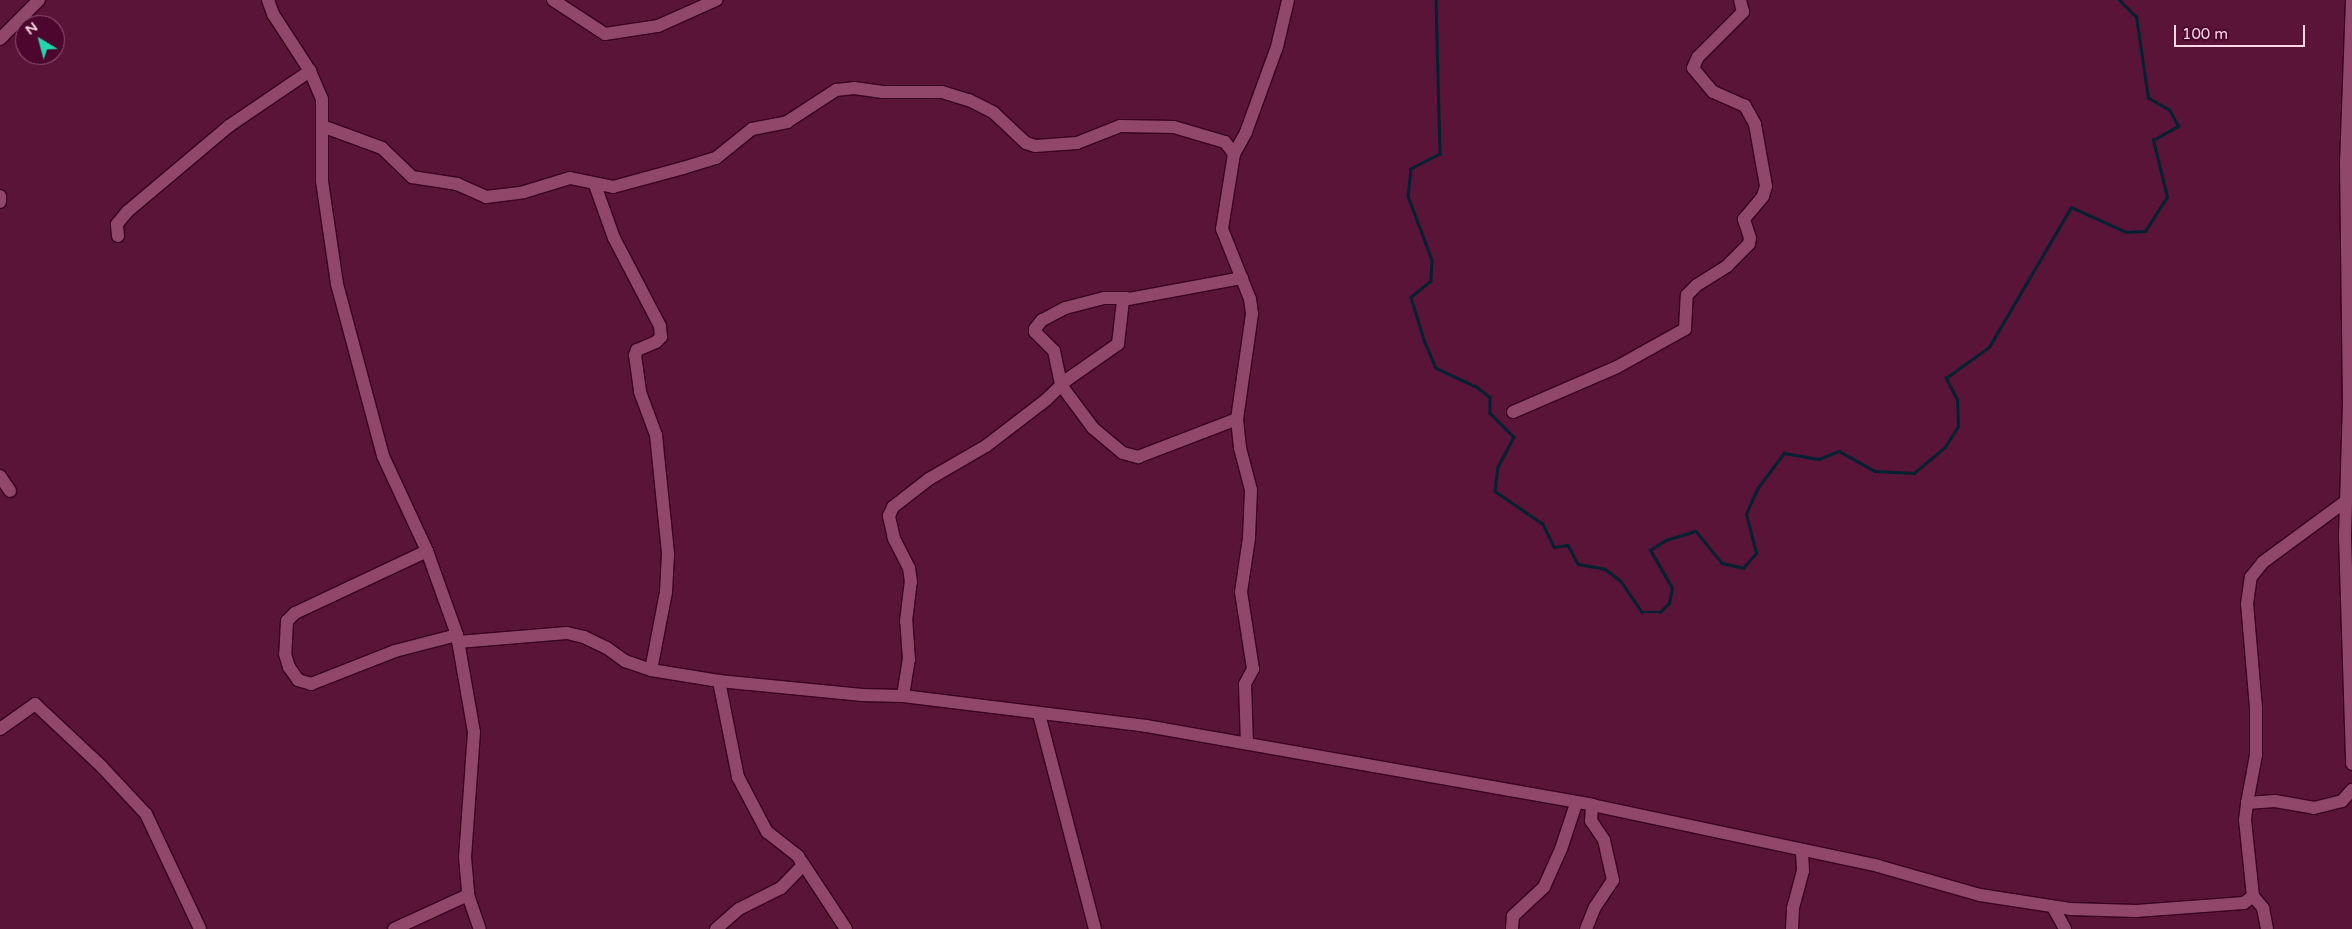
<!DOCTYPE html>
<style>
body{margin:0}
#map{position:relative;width:2352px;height:929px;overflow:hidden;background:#591438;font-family:"Varela Round",sans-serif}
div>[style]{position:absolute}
.stream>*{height:2.5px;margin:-1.25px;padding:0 1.25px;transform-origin:1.25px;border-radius:1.25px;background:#002131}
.roads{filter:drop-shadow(1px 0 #36021e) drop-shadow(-1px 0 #36021e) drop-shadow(0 1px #36021e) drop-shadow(0 -1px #36021e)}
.minor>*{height:12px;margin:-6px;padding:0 6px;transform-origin:6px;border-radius:6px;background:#914769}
span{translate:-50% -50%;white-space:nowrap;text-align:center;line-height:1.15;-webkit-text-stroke:5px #4d062e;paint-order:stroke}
.north{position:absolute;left:15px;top:15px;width:50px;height:50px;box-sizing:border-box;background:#4d062e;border:1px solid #925a77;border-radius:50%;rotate:323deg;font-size:14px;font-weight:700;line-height:20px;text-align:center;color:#fad7e4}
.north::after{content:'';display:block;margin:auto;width:18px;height:22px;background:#24d5ae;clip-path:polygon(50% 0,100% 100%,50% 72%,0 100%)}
.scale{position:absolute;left:2174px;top:25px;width:131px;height:22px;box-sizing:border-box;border:2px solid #fad7e4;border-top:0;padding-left:6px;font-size:15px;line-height:18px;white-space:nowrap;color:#fad7e4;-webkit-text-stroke:4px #4d062e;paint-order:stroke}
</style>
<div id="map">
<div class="stream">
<div style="left:1436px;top:0;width:154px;rotate:88.5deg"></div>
<div style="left:1440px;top:154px;width:33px;rotate:153deg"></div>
<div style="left:1411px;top:169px;width:27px;rotate:96deg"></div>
<div style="left:1408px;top:196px;width:68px;rotate:69.4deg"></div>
<div style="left:1432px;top:260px;width:21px;rotate:93deg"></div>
<div style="left:1431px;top:281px;width:26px;rotate:141deg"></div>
<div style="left:1411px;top:297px;width:45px;rotate:73.2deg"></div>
<div style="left:1424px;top:340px;width:30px;rotate:67deg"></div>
<div style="left:1436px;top:368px;width:45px;rotate:24.9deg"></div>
<div style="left:1477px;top:387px;width:16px;rotate:38deg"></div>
<div style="left:1490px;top:397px;width:16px;rotate:90deg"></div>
<div style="left:1490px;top:413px;width:34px;rotate:45deg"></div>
<div style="left:1514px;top:437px;width:34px;rotate:118deg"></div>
<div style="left:1498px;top:467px;width:24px;rotate:97deg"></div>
<div style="left:1495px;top:491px;width:58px;rotate:34.5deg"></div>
<div style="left:1543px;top:524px;width:25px;rotate:64deg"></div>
<div style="left:1554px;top:547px;width:14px;rotate:-8deg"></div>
<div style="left:1568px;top:545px;width:21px;rotate:62deg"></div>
<div style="left:1578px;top:564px;width:27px;rotate:10deg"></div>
<div style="left:1605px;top:569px;width:20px;rotate:37deg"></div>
<div style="left:1621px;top:581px;width:37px;rotate:56deg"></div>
<div style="left:1642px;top:612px;width:18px"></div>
<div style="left:1660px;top:612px;width:13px;rotate:-45deg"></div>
<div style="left:1669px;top:603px;width:15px;rotate:-79deg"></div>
<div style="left:1672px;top:588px;width:44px;rotate:-120.1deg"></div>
<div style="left:1650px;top:550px;width:19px;rotate:-32deg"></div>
<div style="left:1666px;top:540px;width:31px;rotate:-17deg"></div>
<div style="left:1696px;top:531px;width:41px;rotate:50.9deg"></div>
<div style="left:1722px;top:563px;width:22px;rotate:13deg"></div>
<div style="left:1743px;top:568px;width:20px;rotate:-49deg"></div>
<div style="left:1756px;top:553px;width:40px;rotate:-104.4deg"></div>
<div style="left:1746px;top:514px;width:27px;rotate:-66deg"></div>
<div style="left:1757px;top:489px;width:45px;rotate:-53.1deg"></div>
<div style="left:1784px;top:453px;width:36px;rotate:10deg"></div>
<div style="left:1819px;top:459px;width:22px;rotate:-22deg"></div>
<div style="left:1839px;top:451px;width:41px;rotate:29.1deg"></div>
<div style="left:1875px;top:471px;width:39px;rotate:3deg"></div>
<div style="left:1914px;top:473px;width:40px;rotate:-40deg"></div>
<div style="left:1945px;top:447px;width:25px;rotate:-58deg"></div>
<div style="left:1958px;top:426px;width:26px;rotate:-92deg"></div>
<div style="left:1957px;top:400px;width:25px;rotate:-117deg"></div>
<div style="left:1946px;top:378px;width:53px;rotate:-35.8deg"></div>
<div style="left:1989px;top:347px;width:162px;rotate:-59.6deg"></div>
<div style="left:2071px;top:207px;width:60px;rotate:24.4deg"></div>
<div style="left:2126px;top:232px;width:19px;rotate:-3deg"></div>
<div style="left:2145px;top:231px;width:40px;rotate:-57.1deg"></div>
<div style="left:2167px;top:197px;width:59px;rotate:-103.8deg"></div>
<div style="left:2153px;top:140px;width:29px;rotate:-29deg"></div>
<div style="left:2178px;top:126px;width:18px;rotate:-119deg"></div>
<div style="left:2169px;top:110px;width:24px;rotate:-150deg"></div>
<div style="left:2148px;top:98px;width:82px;rotate:-98.4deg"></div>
<div style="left:2136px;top:17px;width:24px;rotate:-135deg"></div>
</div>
<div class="roads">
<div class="minor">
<div style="left:268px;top:0;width:15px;rotate:70deg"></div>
<div style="left:273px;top:14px;width:68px;rotate:57deg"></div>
<div style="left:310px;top:71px;width:30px;rotate:67deg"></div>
<div style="left:322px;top:99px;width:82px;rotate:90deg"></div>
<div style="left:322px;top:181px;width:104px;rotate:81.7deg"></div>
<div style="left:337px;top:284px;width:178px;rotate:75deg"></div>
<div style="left:383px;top:456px;width:105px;rotate:65.1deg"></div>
<div style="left:427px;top:551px;width:89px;rotate:70.3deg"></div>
<div style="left:457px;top:635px;width:98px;rotate:80.1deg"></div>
<div style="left:474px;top:732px;width:125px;rotate:94.1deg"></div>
<div style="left:465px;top:857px;width:38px;rotate:85deg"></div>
<div style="left:468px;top:895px;width:36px;rotate:71deg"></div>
<div style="left:553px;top:0;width:62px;rotate:33.2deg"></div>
<div style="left:605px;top:34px;width:54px;rotate:-8.6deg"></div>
<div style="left:658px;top:26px;width:64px;rotate:-24.1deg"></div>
<div style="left:2352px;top:0;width:161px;rotate:92.1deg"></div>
<div style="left:2346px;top:161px;width:241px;rotate:89.3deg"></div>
<div style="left:2349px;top:402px;width:134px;rotate:91.7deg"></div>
<div style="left:2345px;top:536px;width:228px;rotate:88.2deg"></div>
<div style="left:0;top:39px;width:55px;rotate:-45deg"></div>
<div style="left:322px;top:126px;width:64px;rotate:20.1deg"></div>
<div style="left:382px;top:148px;width:42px;rotate:44deg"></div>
<div style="left:412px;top:177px;width:46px;rotate:8.8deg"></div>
<div style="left:457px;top:184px;width:32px;rotate:24deg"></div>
<div style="left:486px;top:197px;width:38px;rotate:-7deg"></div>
<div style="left:524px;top:192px;width:48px;rotate:-16.9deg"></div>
<div style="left:570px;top:178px;width:44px;rotate:11.8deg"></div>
<div style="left:613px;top:187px;width:73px;rotate:-15.2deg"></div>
<div style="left:683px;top:168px;width:34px;rotate:-17deg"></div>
<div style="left:716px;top:158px;width:46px;rotate:-38.9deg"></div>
<div style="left:752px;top:129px;width:36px;rotate:-11deg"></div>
<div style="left:787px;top:122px;width:59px;rotate:-33.1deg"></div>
<div style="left:836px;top:90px;width:18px;rotate:-6deg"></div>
<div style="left:854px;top:88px;width:29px;rotate:8deg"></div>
<div style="left:883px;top:92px;width:59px"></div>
<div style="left:942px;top:92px;width:28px;rotate:17deg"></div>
<div style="left:969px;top:100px;width:28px;rotate:27deg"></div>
<div style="left:994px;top:113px;width:44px;rotate:43.2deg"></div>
<div style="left:1026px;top:143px;width:9px;rotate:18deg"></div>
<div style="left:1035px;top:146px;width:42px;rotate:-4.1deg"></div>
<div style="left:1077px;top:143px;width:46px;rotate:-21.6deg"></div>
<div style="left:1120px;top:126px;width:54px;rotate:1.1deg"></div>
<div style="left:1174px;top:127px;width:53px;rotate:16.4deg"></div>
<div style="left:1225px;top:142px;width:15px;rotate:53deg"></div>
<div style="left:1234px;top:154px;width:76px;rotate:99.1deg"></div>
<div style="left:1222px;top:229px;width:75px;rotate:68.2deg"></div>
<div style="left:1250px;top:299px;width:15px;rotate:82deg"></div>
<div style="left:1252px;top:314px;width:106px;rotate:98.1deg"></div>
<div style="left:1237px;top:419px;width:29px;rotate:84deg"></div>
<div style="left:1240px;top:448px;width:43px;rotate:75.3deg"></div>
<div style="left:1251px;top:490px;width:48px;rotate:92.4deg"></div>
<div style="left:1249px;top:538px;width:55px;rotate:98.4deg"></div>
<div style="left:1241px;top:592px;width:78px;rotate:81.1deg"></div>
<div style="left:1253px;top:669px;width:17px;rotate:118deg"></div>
<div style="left:1245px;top:684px;width:59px;rotate:88.1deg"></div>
<div style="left:1234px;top:154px;width:25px;rotate:-61deg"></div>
<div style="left:1246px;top:132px;width:90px;rotate:-70deg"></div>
<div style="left:1277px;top:47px;width:48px;rotate:-76.8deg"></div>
<div style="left:595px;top:185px;width:56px;rotate:70.3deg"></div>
<div style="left:614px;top:238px;width:99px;rotate:62.4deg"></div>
<div style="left:660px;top:326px;width:11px;rotate:85deg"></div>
<div style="left:661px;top:337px;width:7px;rotate:135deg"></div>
<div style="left:656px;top:342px;width:21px;rotate:157deg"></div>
<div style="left:637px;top:350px;width:5px;rotate:112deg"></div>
<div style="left:635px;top:355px;width:37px;rotate:82deg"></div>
<div style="left:640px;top:392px;width:46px;rotate:69.6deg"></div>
<div style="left:656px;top:435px;width:120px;rotate:84.2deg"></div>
<div style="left:668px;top:554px;width:38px;rotate:93deg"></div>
<div style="left:666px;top:592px;width:79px;rotate:100.9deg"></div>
<div style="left:0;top:196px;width:6px;rotate:90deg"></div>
<div style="left:118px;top:236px;width:12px;rotate:-95deg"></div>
<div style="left:117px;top:224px;width:17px;rotate:-50deg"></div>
<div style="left:128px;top:211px;width:132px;rotate:-40.1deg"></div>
<div style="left:229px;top:126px;width:98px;rotate:-34.2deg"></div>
<div style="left:1127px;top:298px;width:23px;rotate:180deg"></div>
<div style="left:1104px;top:298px;width:40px;rotate:165.6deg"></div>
<div style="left:1065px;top:308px;width:26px;rotate:152deg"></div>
<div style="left:1042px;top:320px;width:11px;rotate:128deg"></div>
<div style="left:1035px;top:329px;width:3px;rotate:90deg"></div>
<div style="left:1035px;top:332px;width:27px;rotate:45deg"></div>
<div style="left:1054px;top:351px;width:35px;rotate:78deg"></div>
<div style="left:1061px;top:385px;width:54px;rotate:53.3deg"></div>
<div style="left:1093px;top:428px;width:39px;rotate:40deg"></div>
<div style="left:1123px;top:453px;width:16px;rotate:15deg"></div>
<div style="left:1138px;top:457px;width:106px;rotate:-21deg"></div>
<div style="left:1513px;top:412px;width:113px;rotate:-23.4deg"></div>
<div style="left:1617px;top:367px;width:78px;rotate:-29.2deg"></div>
<div style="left:1685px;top:329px;width:34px;rotate:-87deg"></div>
<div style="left:1687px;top:295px;width:14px;rotate:-45deg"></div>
<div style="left:1697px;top:285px;width:36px;rotate:-32deg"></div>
<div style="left:1727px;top:266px;width:31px;rotate:-45deg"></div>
<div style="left:1749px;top:244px;width:6px;rotate:-81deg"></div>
<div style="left:1750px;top:238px;width:20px;rotate:-108deg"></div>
<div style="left:1744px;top:219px;width:30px;rotate:-50deg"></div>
<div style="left:1763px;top:196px;width:10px;rotate:-73deg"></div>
<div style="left:1766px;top:186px;width:63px;rotate:-100.1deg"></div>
<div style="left:1755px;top:124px;width:21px;rotate:-119deg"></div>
<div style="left:1745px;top:106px;width:35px;rotate:-156deg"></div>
<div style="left:1713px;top:92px;width:31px;rotate:-130deg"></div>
<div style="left:1693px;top:68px;width:12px;rotate:-66deg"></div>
<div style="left:1698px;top:57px;width:64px;rotate:-45deg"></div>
<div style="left:1743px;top:12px;width:12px;rotate:-104deg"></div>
<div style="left:0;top:476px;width:18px;rotate:56deg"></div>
<div style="left:427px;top:551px;width:146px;rotate:154.8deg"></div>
<div style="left:295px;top:613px;width:11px;rotate:135deg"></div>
<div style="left:287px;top:621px;width:33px;rotate:93deg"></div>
<div style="left:285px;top:654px;width:14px;rotate:73deg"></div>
<div style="left:289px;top:667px;width:16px;rotate:55deg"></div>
<div style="left:298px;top:680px;width:14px;rotate:17deg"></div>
<div style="left:311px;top:684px;width:90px;rotate:-21.4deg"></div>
<div style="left:395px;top:651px;width:64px;rotate:-14.5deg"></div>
<div style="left:458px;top:642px;width:109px;rotate:-4.7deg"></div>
<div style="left:567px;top:633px;width:17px;rotate:13deg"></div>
<div style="left:584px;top:637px;width:25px;rotate:26deg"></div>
<div style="left:607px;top:648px;width:22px;rotate:36deg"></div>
<div style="left:625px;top:661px;width:28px;rotate:19deg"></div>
<div style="left:651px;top:670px;width:69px;rotate:9.2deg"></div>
<div style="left:719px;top:681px;width:144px;rotate:5.6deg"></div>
<div style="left:862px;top:695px;width:41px;rotate:1.4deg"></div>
<div style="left:903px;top:696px;width:245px;rotate:7deg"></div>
<div style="left:1146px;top:726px;width:453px;rotate:10deg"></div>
<div style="left:1592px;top:805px;width:292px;rotate:12deg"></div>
<div style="left:1878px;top:866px;width:106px;rotate:15.9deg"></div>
<div style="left:1980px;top:895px;width:91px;rotate:8.8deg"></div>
<div style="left:2070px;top:909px;width:66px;rotate:1.7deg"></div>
<div style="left:2136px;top:911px;width:108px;rotate:-4.2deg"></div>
<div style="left:2244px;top:903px;width:11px;rotate:-38deg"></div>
<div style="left:2253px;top:896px;width:76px;rotate:-96deg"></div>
<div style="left:2245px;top:820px;width:17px;rotate:-83deg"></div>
<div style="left:2247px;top:803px;width:28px;rotate:-4deg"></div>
<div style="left:2275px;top:801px;width:40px;rotate:10deg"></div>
<div style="left:2314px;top:808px;width:29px;rotate:-14deg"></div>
<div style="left:2342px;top:801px;width:15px;rotate:-48deg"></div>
<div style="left:903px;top:696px;width:36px;rotate:-81deg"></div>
<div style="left:909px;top:660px;width:39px;rotate:-94deg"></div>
<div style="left:906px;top:621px;width:39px;rotate:-83deg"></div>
<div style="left:911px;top:582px;width:14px;rotate:-98deg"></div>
<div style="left:909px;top:568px;width:34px;rotate:-117deg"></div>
<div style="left:894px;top:538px;width:23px;rotate:-103deg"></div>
<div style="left:889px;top:516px;width:10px;rotate:-66deg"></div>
<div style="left:893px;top:507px;width:46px;rotate:-37.9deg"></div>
<div style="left:929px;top:479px;width:66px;rotate:-30.1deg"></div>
<div style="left:986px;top:446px;width:76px;rotate:-37.5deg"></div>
<div style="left:1046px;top:400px;width:30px;rotate:-44deg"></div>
<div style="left:1068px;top:379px;width:61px;rotate:-35deg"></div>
<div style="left:1118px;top:344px;width:44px;rotate:-83.5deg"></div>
<div style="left:1123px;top:300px;width:121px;rotate:-10.5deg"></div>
<div style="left:1039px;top:714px;width:222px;rotate:75.4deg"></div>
<div style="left:0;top:729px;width:43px;rotate:-35.5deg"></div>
<div style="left:35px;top:704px;width:92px;rotate:43.2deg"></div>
<div style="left:102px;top:767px;width:64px;rotate:46.9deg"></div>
<div style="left:146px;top:814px;width:127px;rotate:64.8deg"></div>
<div style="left:2247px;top:803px;width:49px;rotate:-79.4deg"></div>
<div style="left:2256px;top:755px;width:47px;rotate:-90deg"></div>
<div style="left:2256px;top:708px;width:104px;rotate:-94.9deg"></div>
<div style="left:2247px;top:604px;width:27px;rotate:-82deg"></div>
<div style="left:2251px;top:577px;width:19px;rotate:-51deg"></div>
<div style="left:2263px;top:562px;width:103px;rotate:-36.3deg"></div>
<div style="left:802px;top:862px;width:80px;rotate:56.7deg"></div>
<div style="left:2253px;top:896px;width:16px;rotate:50deg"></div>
<div style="left:2263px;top:908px;width:21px;rotate:79deg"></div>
<div style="left:2053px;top:907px;width:25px;rotate:61deg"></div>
<div style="left:394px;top:929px;width:81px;rotate:-24.7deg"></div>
<div style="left:716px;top:929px;width:30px;rotate:-41deg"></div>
<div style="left:739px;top:909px;width:47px;rotate:-26.6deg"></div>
<div style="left:781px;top:888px;width:32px;rotate:-46deg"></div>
<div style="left:803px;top:865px;width:10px;rotate:-119deg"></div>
<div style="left:798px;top:856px;width:39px;rotate:-142deg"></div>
<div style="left:767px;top:832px;width:62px;rotate:-117.8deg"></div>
<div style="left:738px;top:777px;width:98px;rotate:-101.2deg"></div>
<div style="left:1512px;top:929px;width:13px;rotate:-86deg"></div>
<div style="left:1513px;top:916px;width:42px;rotate:-43.1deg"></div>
<div style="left:1544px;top:887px;width:42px;rotate:-65.9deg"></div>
<div style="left:1561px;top:849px;width:47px;rotate:-71.6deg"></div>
<div style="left:1586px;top:929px;width:24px;rotate:-68deg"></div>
<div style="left:1595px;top:907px;width:32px;rotate:-56deg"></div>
<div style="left:1613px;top:880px;width:41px;rotate:-102.7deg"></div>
<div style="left:1604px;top:840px;width:23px;rotate:-124deg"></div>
<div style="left:1591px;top:821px;width:16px;rotate:-86deg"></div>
<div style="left:1792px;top:929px;width:21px;rotate:-87deg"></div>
<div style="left:1793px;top:908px;width:38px;rotate:-75deg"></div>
<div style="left:1803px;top:871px;width:20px;rotate:-93deg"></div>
</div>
</div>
<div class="north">N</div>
<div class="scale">100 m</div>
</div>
